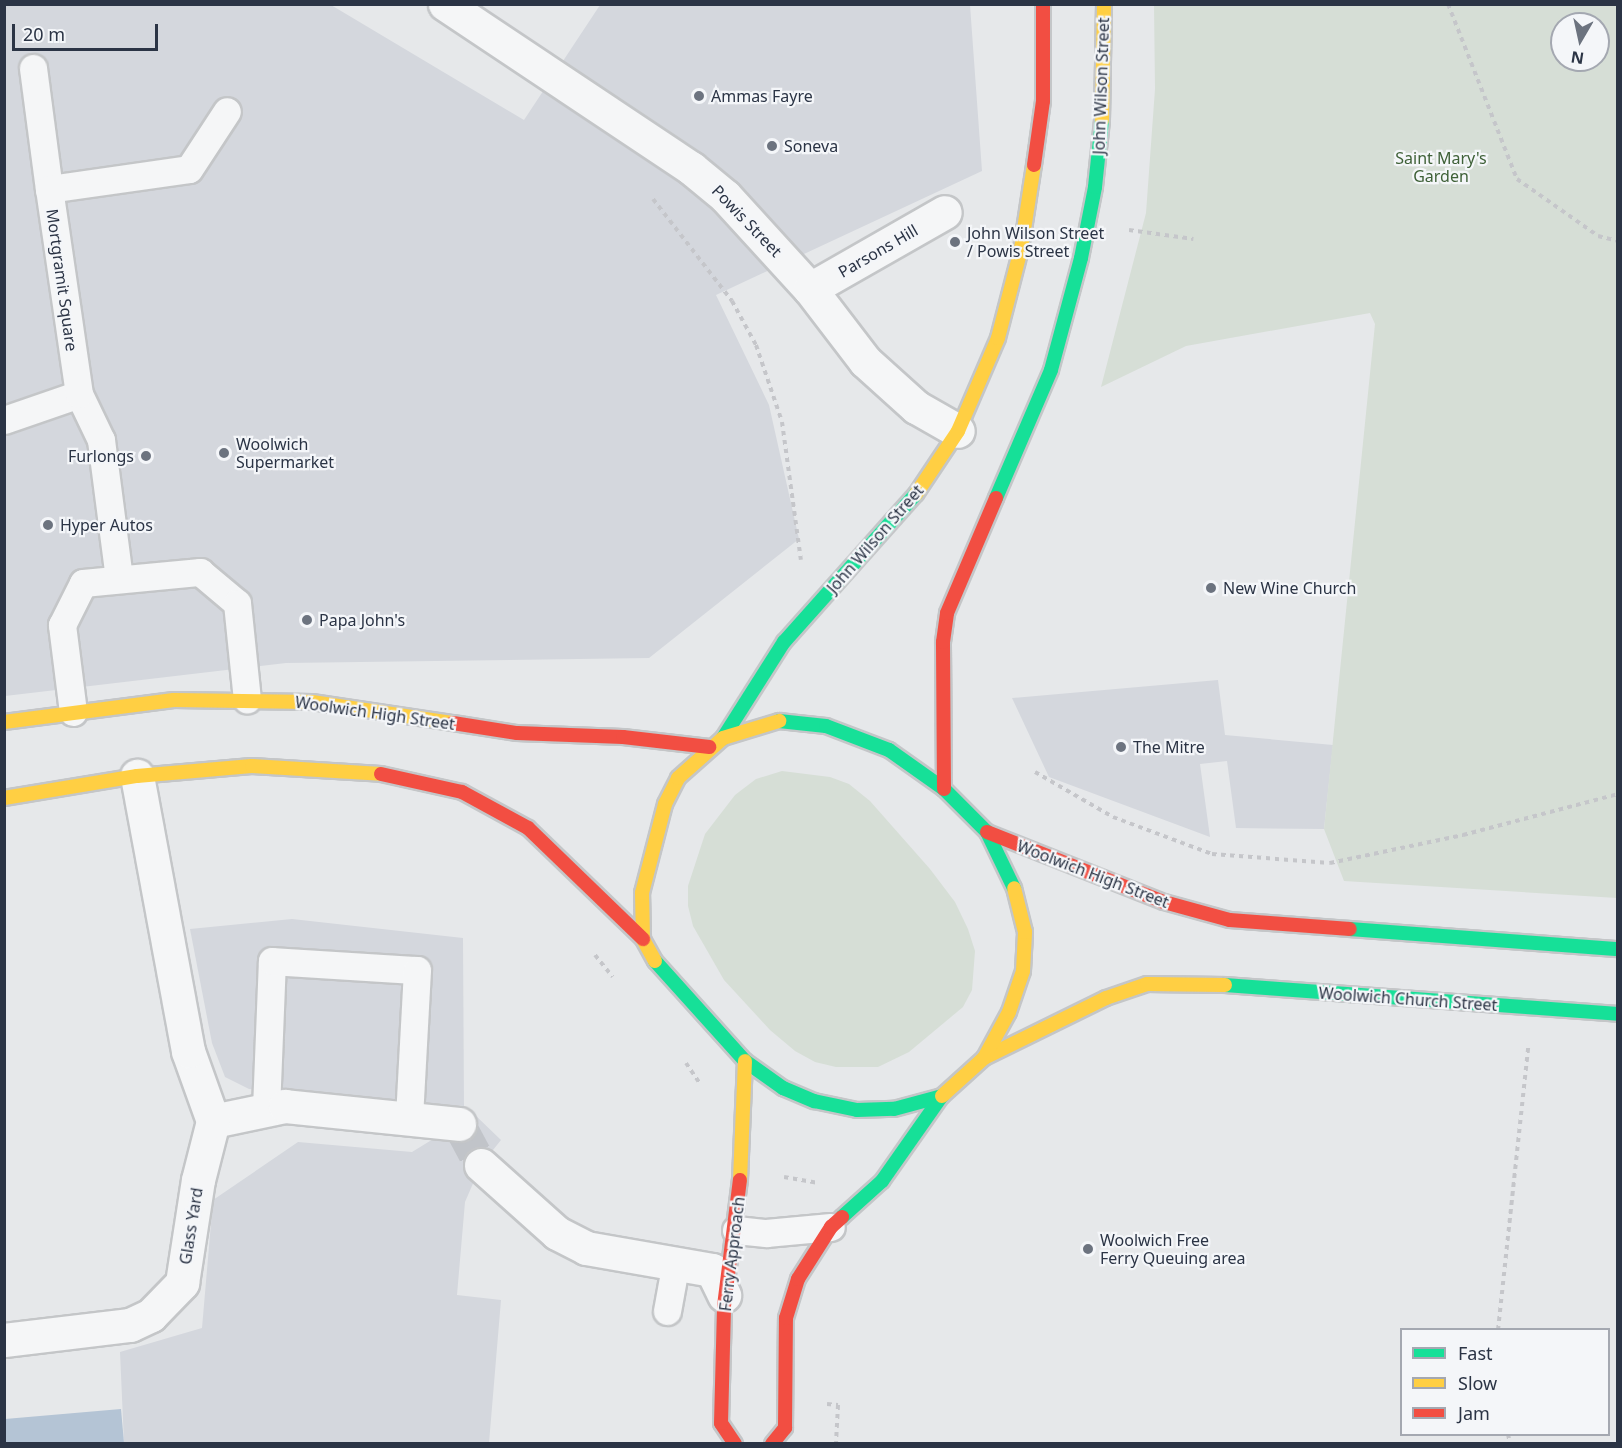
<!DOCTYPE html>
<style>
body{margin:0}
#map{position:relative;width:1622px;height:1448px;overflow:hidden;background:#e6e8ea;font-family:"Noto Sans",sans-serif}
div>[style]{position:absolute}
.built>*{inset:0;background:#d4d7dd}
.green>*{inset:0;background:#d6ded6}
.water>*{inset:0;background:#b4c4d5}
.street-tunnel>*{height:33px;margin-top:-16.5px;transform-origin:0;background:repeating-linear-gradient(90deg,#c1c4c9 0 33px,transparent 0 49px)}
.path>*{height:4px;margin-top:-2px;transform-origin:0;background:repeating-linear-gradient(90deg,#c5c6ca 0 4.5px,transparent 0 9px)}
.roads{filter:drop-shadow(2px 0 #c4c6c8) drop-shadow(-2px 0 #c4c6c8) drop-shadow(0 2px #c4c6c8) drop-shadow(0 -2px #c4c6c8)}
.lane>*{height:27px;margin:-13.5px;padding:0 13.5px;transform-origin:13.5px;border-radius:13.5px;background:#f5f6f7}
.street>*{height:33px;margin:-16.5px;padding:0 16.5px;transform-origin:16.5px;border-radius:16.5px;background:#f5f6f7}
.fast>*{height:14px;margin:-7px;padding:0 7px;transform-origin:7px;border-radius:7px;background:#16e098}
.slow>*{height:14px;margin:-7px;padding:0 7px;transform-origin:7px;border-radius:7px;background:#ffcf43}
.jam>*{height:14px;margin:-7px;padding:0 7px;transform-origin:7px;border-radius:7px;background:#f24e42}
.dots>*{width:16px;height:16px;translate:-50% -50%;box-sizing:border-box;border:3px solid #f4f6f9;border-radius:50%}
span{translate:-50% -50%;white-space:nowrap;text-align:center;line-height:1.15;-webkit-text-stroke:4.5px #f4f6f9;paint-order:stroke}
.street-label{font-size:16px;color:#2b3445}
.poi-label{font-size:16px;color:#2b3445}
.left{translate:0 -50%;text-align:left}
.right{translate:-100% -50%;text-align:right}
.park-label{font-size:16px;color:#3f6138}
.frame{position:absolute;inset:0;border:6px solid #2b3445;pointer-events:none}
.legend{position:absolute;left:1400px;top:1328px;width:210px;height:108px;box-sizing:border-box;background:#f4f6f9;border:2px solid #a4a8b1;margin:0;padding:8px 10px;list-style:none;font-size:18px;color:#2b3445}
.legend li{display:flex;align-items:center;gap:12px;height:30px}
.legend b{width:30px;border:2px solid #a4a8b1}
.north{position:absolute;left:1550px;top:12px;width:60px;height:60px;box-sizing:border-box;background:#f4f6f9;border:2px solid #a4a8b1;border-radius:50%;rotate:189deg;font-size:16px;font-weight:700;line-height:24px;text-align:center;color:#2b3445}
.north::after{content:'';display:block;margin:auto;width:21px;height:27px;background:#6c737f;clip-path:polygon(50% 0,100% 100%,50% 72%,0 100%)}
.scale{position:absolute;left:12px;top:24px;width:146px;height:27px;box-sizing:border-box;border:3px solid #2b3445;border-top:0;padding-left:8px;font-size:18px;line-height:21px;white-space:nowrap;color:#2b3445;-webkit-text-stroke:4px #f4f6f9;paint-order:stroke}
</style>
<div id="map">
<div class="built">
<div style="clip-path:polygon(4px 5px,331px 5px,524px 120px,600px 5px,970px 5px,982px 171px,716px 295px,769px 405px,799px 539px,649px 658px,286px 663px,5px 696px)"></div>
<div style="clip-path:polygon(1218px 680px,1225px 735px,1333px 745px,1324px 829px,1236px 828px,1227px 761px,1200px 764px,1210px 837px,1049px 777px,1012px 698px)"></div>
<div style="clip-path:polygon(292px 919px,463px 938px,464px 1106px,249px 1089px,225px 1077px,212px 1043px,190px 929px)"></div>
<div style="clip-path:polygon(474px 1114px,501px 1140px,481px 1165px,465px 1202px,457px 1295px,501px 1300px,489px 1443px,124px 1443px,120px 1352px,202px 1328px,213px 1200px,298px 1142px,412px 1152px)"></div>
</div>
<div class="green">
<div style="clip-path:polygon(evenodd,1154px 5px,1617px 5px,1617px 898px,1344px 881px,1324px 829px,1375px 324px,1370px 313px,1186px 346px,1101px 387px,1146px 213px,1155px 89px,1154px 5px,1562px 24px,1598px 24px,1598px 60px,1562px 60px,1562px 24px)"></div>
<div style="clip-path:polygon(782px 771px,830px 777px,849px 784px,870px 801px,930px 869px,955px 902px,968px 929px,975px 951px,972px 990px,963px 1007px,909px 1052px,878px 1067px,836px 1067px,815px 1062px,795px 1051px,770px 1030px,724px 980px,693px 926px,688px 906px,688px 886px,705px 834px,735px 795px,756px 779px)"></div>
</div>
<div class="water">
<div style="clip-path:polygon(121px 1409px,124px 1443px,5px 1443px,5px 1419px)"></div>
</div>
<div class="street-tunnel">
<div style="left:459px;top:1124px;width:47px;rotate:61.8deg"></div>
</div>
<div class="path">
<div style="left:1448px;top:4px;width:188px;rotate:68.5deg"></div>
<div style="left:1517px;top:179px;width:99px;rotate:35.1deg"></div>
<div style="left:1598px;top:236px;width:21px;rotate:14deg"></div>
<div style="left:653px;top:199px;width:129px;rotate:52.2deg"></div>
<div style="left:732px;top:301px;width:50px;rotate:61.4deg"></div>
<div style="left:756px;top:345px;width:81px;rotate:71.3deg"></div>
<div style="left:782px;top:422px;width:139px;rotate:82.2deg"></div>
<div style="left:1129px;top:230px;width:65px;rotate:8deg"></div>
<div style="left:1035px;top:772px;width:90px;rotate:30deg"></div>
<div style="left:1113px;top:817px;width:106px;rotate:20.5deg"></div>
<div style="left:1212px;top:854px;width:118px;rotate:4.4deg"></div>
<div style="left:1330px;top:863px;width:136px;rotate:-11.9deg"></div>
<div style="left:1463px;top:835px;width:160px;rotate:-14.8deg"></div>
<div style="left:595px;top:955px;width:28px;rotate:51deg"></div>
<div style="left:686px;top:1063px;width:25px;rotate:56deg"></div>
<div style="left:784px;top:1177px;width:35px;rotate:10deg"></div>
<div style="left:1498px;top:1330px;width:284px;rotate:-83.9deg"></div>
<div style="left:827px;top:1404px;width:11px;rotate:5deg"></div>
<div style="left:838px;top:1405px;width:39px;rotate:93deg"></div>
<div style="left:1508px;top:1434px;width:10px;rotate:79deg"></div>
</div>
<div class="roads">
<div class="lane">
<div style="left:33px;top:68px;width:122px;rotate:82.5deg"></div>
<div style="left:79px;top:394px;width:51px;rotate:64.4deg"></div>
<div style="left:101px;top:440px;width:140px;rotate:82.6deg"></div>
<div style="left:4px;top:420px;width:79px;rotate:-19.1deg"></div>
<div style="left:79px;top:394px;width:207px;rotate:-98.3deg"></div>
<div style="left:49px;top:189px;width:141px;rotate:-8.1deg"></div>
<div style="left:189px;top:169px;width:69px;rotate:-56.8deg"></div>
<div style="left:73px;top:712px;width:88px;rotate:-97.2deg"></div>
<div style="left:62px;top:625px;width:47px;rotate:-63.4deg"></div>
<div style="left:83px;top:583px;width:118px;rotate:-5.4deg"></div>
<div style="left:200px;top:572px;width:48px;rotate:40deg"></div>
<div style="left:237px;top:603px;width:97px;rotate:84.1deg"></div>
<div style="left:266px;top:1109px;width:148px;rotate:-87.7deg"></div>
<div style="left:272px;top:961px;width:145px;rotate:3.6deg"></div>
<div style="left:417px;top:970px;width:148px;rotate:93.1deg"></div>
<div style="left:736px;top:1230px;width:30px;rotate:6deg"></div>
<div style="left:766px;top:1233px;width:65px;rotate:-5.3deg"></div>
<div style="left:667px;top:1311px;width:45px;rotate:-79.7deg"></div>
</div>
<div class="street">
<div style="left:445px;top:4px;width:296px;rotate:33.7deg"></div>
<div style="left:691px;top:168px;width:44px;rotate:39.5deg"></div>
<div style="left:725px;top:196px;width:126px;rotate:47.6deg"></div>
<div style="left:810px;top:289px;width:91px;rotate:52.6deg"></div>
<div style="left:865px;top:361px;width:69px;rotate:42deg"></div>
<div style="left:916px;top:407px;width:48px;rotate:29.7deg"></div>
<div style="left:810px;top:289px;width:155px;rotate:-29.7deg"></div>
<div style="left:213px;top:1121px;width:74px;rotate:-11.8deg"></div>
<div style="left:285px;top:1106px;width:175px;rotate:5.9deg"></div>
<div style="left:481px;top:1165px;width:102px;rotate:41.8deg"></div>
<div style="left:557px;top:1233px;width:33px;rotate:27deg"></div>
<div style="left:586px;top:1248px;width:128px;rotate:9.9deg"></div>
<div style="left:712px;top:1270px;width:28px;rotate:64deg"></div>
<div style="left:4px;top:1340px;width:127px;rotate:-6.8deg"></div>
<div style="left:130px;top:1325px;width:23px;rotate:-25deg"></div>
<div style="left:151px;top:1315px;width:45px;rotate:-45.9deg"></div>
<div style="left:182px;top:1283px;width:104px;rotate:-81.2deg"></div>
<div style="left:198px;top:1180px;width:61px;rotate:-75.7deg"></div>
<div style="left:213px;top:1121px;width:74px;rotate:-109.7deg"></div>
<div style="left:188px;top:1051px;width:280px;rotate:-100.5deg"></div>
</div>
<div class="fast">
<div style="left:996px;top:498px;width:139px;rotate:-66.7deg"></div>
<div style="left:1051px;top:370px;width:116px;rotate:-75deg"></div>
<div style="left:1081px;top:258px;width:72px;rotate:-78.8deg"></div>
<div style="left:1095px;top:187px;width:67px;rotate:-84deg"></div>
<div style="left:779px;top:721px;width:47px;rotate:6.1deg"></div>
<div style="left:826px;top:726px;width:67px;rotate:20.9deg"></div>
<div style="left:889px;top:750px;width:67px;rotate:35.3deg"></div>
<div style="left:944px;top:789px;width:61px;rotate:45deg"></div>
<div style="left:987px;top:832px;width:62px;rotate:64.3deg"></div>
<div style="left:723px;top:738px;width:114px;rotate:-57.6deg"></div>
<div style="left:784px;top:642px;width:198px;rotate:-48.3deg"></div>
<div style="left:1350px;top:929px;width:269px;rotate:4.3deg"></div>
<div style="left:655px;top:961px;width:135px;rotate:48deg"></div>
<div style="left:745px;top:1061px;width:47px;rotate:35.4deg"></div>
<div style="left:783px;top:1088px;width:34px;rotate:23deg"></div>
<div style="left:814px;top:1101px;width:44px;rotate:11.8deg"></div>
<div style="left:857px;top:1110px;width:37px;rotate:-2deg"></div>
<div style="left:894px;top:1109px;width:50px;rotate:-15.2deg"></div>
<div style="left:1225px;top:985px;width:394px;rotate:4.2deg"></div>
<div style="left:842px;top:1217px;width:54px;rotate:-42deg"></div>
<div style="left:882px;top:1181px;width:103px;rotate:-54.9deg"></div>
</div>
<div class="slow">
<div style="left:1102px;top:120px;width:116px;rotate:-89deg"></div>
<div style="left:916px;top:494px;width:76px;rotate:-56.3deg"></div>
<div style="left:958px;top:431px;width:101px;rotate:-66.7deg"></div>
<div style="left:998px;top:338px;width:92px;rotate:-75.5deg"></div>
<div style="left:1021px;top:249px;width:85px;rotate:-81.2deg"></div>
<div style="left:4px;top:722px;width:171px;rotate:-7.4deg"></div>
<div style="left:174px;top:700px;width:138px;rotate:0.8deg"></div>
<div style="left:312px;top:702px;width:143px;rotate:8.5deg"></div>
<div style="left:4px;top:798px;width:135px;rotate:-9.4deg"></div>
<div style="left:137px;top:776px;width:115px;rotate:-5deg"></div>
<div style="left:252px;top:766px;width:129px;rotate:3.5deg"></div>
<div style="left:655px;top:961px;width:25px;rotate:-119deg"></div>
<div style="left:643px;top:939px;width:46px;rotate:-91.2deg"></div>
<div style="left:642px;top:893px;width:92px;rotate:-75.5deg"></div>
<div style="left:665px;top:804px;width:29px;rotate:-63deg"></div>
<div style="left:678px;top:778px;width:60px;rotate:-41.6deg"></div>
<div style="left:723px;top:738px;width:59px;rotate:-16.9deg"></div>
<div style="left:984px;top:1058px;width:136px;rotate:-26.2deg"></div>
<div style="left:1106px;top:998px;width:43px;rotate:-18.9deg"></div>
<div style="left:1147px;top:984px;width:78px;rotate:0.7deg"></div>
<div style="left:942px;top:1096px;width:57px;rotate:-42.1deg"></div>
<div style="left:984px;top:1058px;width:52px;rotate:-61.5deg"></div>
<div style="left:1009px;top:1012px;width:43px;rotate:-71.1deg"></div>
<div style="left:1023px;top:971px;width:39px;rotate:-87deg"></div>
<div style="left:1025px;top:932px;width:45px;rotate:-104deg"></div>
<div style="left:740px;top:1180px;width:119px;rotate:-87.6deg"></div>
</div>
<div class="jam">
<div style="left:1034px;top:165px;width:65px;rotate:-82deg"></div>
<div style="left:1043px;top:101px;width:97px;rotate:-90deg"></div>
<div style="left:453px;top:723px;width:65px;rotate:8.9deg"></div>
<div style="left:517px;top:733px;width:106px;rotate:2.2deg"></div>
<div style="left:623px;top:737px;width:87px;rotate:6.6deg"></div>
<div style="left:381px;top:774px;width:83px;rotate:12.5deg"></div>
<div style="left:462px;top:792px;width:75px;rotate:28.6deg"></div>
<div style="left:528px;top:828px;width:160px;rotate:44deg"></div>
<div style="left:944px;top:789px;width:147px;rotate:-90.4deg"></div>
<div style="left:943px;top:642px;width:29px;rotate:-82deg"></div>
<div style="left:947px;top:613px;width:125px;rotate:-66.9deg"></div>
<div style="left:987px;top:832px;width:190px;rotate:21.6deg"></div>
<div style="left:1164px;top:902px;width:68px;rotate:15.3deg"></div>
<div style="left:1230px;top:920px;width:120px;rotate:4.3deg"></div>
<div style="left:735px;top:1444px;width:25px;rotate:-124deg"></div>
<div style="left:721px;top:1423px;width:117px;rotate:-88.5deg"></div>
<div style="left:724px;top:1306px;width:127px;rotate:-82.8deg"></div>
<div style="left:772px;top:1444px;width:21px;rotate:-51deg"></div>
<div style="left:785px;top:1428px;width:110px;rotate:-89.5deg"></div>
<div style="left:786px;top:1318px;width:41px;rotate:-72.9deg"></div>
<div style="left:798px;top:1279px;width:62px;rotate:-57.6deg"></div>
<div style="left:831px;top:1227px;width:15px;rotate:-42deg"></div>
</div>
</div>
<div class="dots">
<div style="left:699px;top:96px;background:#6c737f"></div>
<div style="left:772px;top:146px;background:#6c737f"></div>
<div style="left:955px;top:242px;background:#6c737f"></div>
<div style="left:224px;top:453px;background:#6c737f"></div>
<div style="left:146px;top:456px;background:#6c737f"></div>
<div style="left:48px;top:525px;background:#6c737f"></div>
<div style="left:1211px;top:588px;background:#6c737f"></div>
<div style="left:307px;top:620px;background:#6c737f"></div>
<div style="left:1121px;top:747px;background:#6c737f"></div>
<div style="left:1088px;top:1249px;background:#6c737f"></div>
</div>
<div class="street-label">
<span style="left:1101px;top:86px;rotate:-88deg">John Wilson Street</span>
<span style="left:747px;top:221px;rotate:46deg">Powis Street</span>
<span style="left:878px;top:251px;rotate:-30deg">Parsons Hill</span>
<span style="left:62px;top:280px;rotate:82deg">Mortgramit Square</span>
<span style="left:875px;top:539px;rotate:-49deg">John Wilson Street</span>
<span style="left:375px;top:713px;rotate:8deg">Woolwich High Street</span>
<span style="left:1093px;top:874px;rotate:21deg">Woolwich High Street</span>
<span style="left:1408px;top:999px;rotate:4deg">Woolwich Church Street</span>
<span style="left:191px;top:1226px;rotate:-81deg">Glass Yard</span>
<span style="left:732px;top:1254px;rotate:-83deg">Ferry Approach</span>
</div>
<div class="poi-label">
<span class="left" style="left:711px;top:96px">Ammas Fayre</span>
<span class="left" style="left:784px;top:146px">Soneva</span>
<span class="left" style="left:967px;top:242px">John Wilson Street<br>/ Powis Street</span>
<span class="left" style="left:236px;top:453px">Woolwich<br>Supermarket</span>
<span class="right" style="left:134px;top:456px">Furlongs</span>
<span class="left" style="left:60px;top:525px">Hyper Autos</span>
<span class="left" style="left:1223px;top:588px">New Wine Church</span>
<span class="left" style="left:319px;top:620px">Papa John's</span>
<span class="left" style="left:1133px;top:747px">The Mitre</span>
<span class="left" style="left:1100px;top:1249px">Woolwich Free<br>Ferry Queuing area</span>
</div>
<div class="park-label">
<span style="left:1441px;top:167px">Saint Mary's<br>Garden</span>
</div>
<div class="frame"></div>
<ul class="legend">
<li><b style="height:8px;background:#16e098"></b>Fast</li>
<li><b style="height:8px;background:#ffcf43"></b>Slow</li>
<li><b style="height:8px;background:#f24e42"></b>Jam</li>
</ul>
<div class="north">N</div>
<div class="scale">20 m</div>
</div>
